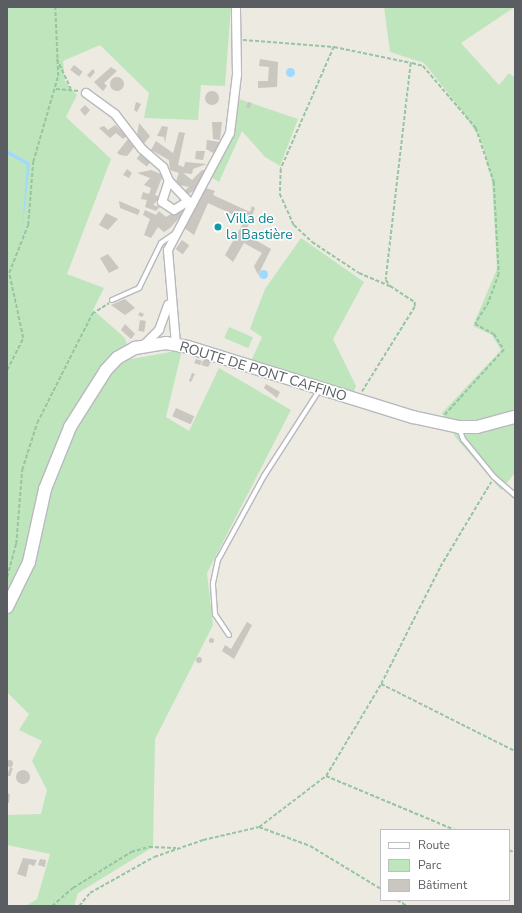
<!DOCTYPE html>
<meta charset="utf-8">
<style>
body{margin:0}
#map{position:relative;width:522px;height:913px;overflow:hidden;background:#edeae1;font-family:"Nunito Sans",sans-serif}
div>[style]{position:absolute}
.green>*{inset:0;background:#bfe5bd;transform-origin:0 0}
.water>*{inset:0;background:#9fd9ff}
.round{border-radius:50%}
.building>*{inset:0;background:#cac6c0;transform-origin:0 0}
.path>*{height:1.5px;margin-top:-0.75px;transform-origin:0;background:repeating-linear-gradient(90deg,#96c5a2 0 4px,transparent 0 6px)}
.roads{filter:drop-shadow(1px 0 #b7b9be) drop-shadow(-1px 0 #b7b9be) drop-shadow(0 1px #b7b9be) drop-shadow(0 -1px #b7b9be)}
.lane>*{height:4px;margin:-2px;padding:0 2px;transform-origin:2px;border-radius:2px;background:#fff}
.street>*{height:8px;margin:-4px;padding:0 4px;transform-origin:4px;border-radius:4px;background:#fff}
.secondary>*{height:12px;margin:-6px;padding:0 6px;transform-origin:6px;border-radius:6px;background:#fff}
.dots>*{width:11px;height:11px;translate:-50% -50%;box-sizing:border-box;border:2px solid #fff;border-radius:50%}
span{translate:-50% -50%;white-space:nowrap;text-align:center;line-height:1.15;-webkit-text-stroke:3px #fff;paint-order:stroke}
.culture-label{font-size:14px;color:#0d838f}
.left{translate:0 -50%;text-align:left}
.street-label{font-size:14px;color:#5a5e62}
.frame{position:absolute;inset:0;border:8px solid #5a5e62;pointer-events:none}
.legend{position:absolute;left:380px;top:829px;width:130px;height:72px;box-sizing:border-box;background:#fff;border:1px solid #bdbfc0;margin:0;padding:5px 7px;list-style:none;font-size:12px;color:#5a5e62}
.legend li{display:flex;align-items:center;gap:8px;height:20px}
.legend b{width:20px;border:1px solid #bdbfc0}
</style>
<div id="map">
<div class="green">
<div style="clip-path:polygon(7px 7px,231px 7px,225px 86px,201px 85px,198px 120px,144px 118px,149px 93px,100px 45px,63px 61px,65px 82px,77px 95px,66px 117px,111px 159px,67px 274px,104px 288px,93px 310px,125px 338px,131px 359px,182px 350px,166px 417px,189px 431px,219px 368px,291px 410px,207px 573px,213px 625px,155px 739px,153px 847px,78px 893px,74px 906px,26px 906px,37px 899px,50px 854px,7px 845px,7px 815px,41px 814px,47px 790px,32px 761px,42px 741px,19px 730px,29px 714px,7px 692px)"></div>
<div style="clip-path:polygon(384px 7px,515px 7px,461px 43px,499px 85px,509px 73px,515px 78px,515px 473px,501px 490px,456px 438px,442px 413px,501px 350px,492px 335px,473px 326px,497px 269px,492px 182px,481px 140px,460px 108px,424px 63px,390px 52px)"></div>
<div style="clip-path:polygon(236px 98px,298px 119px,280px 166px,265px 157px,242px 131px,219px 182px,211px 177px,234px 130px)"></div>
<div style="clip-path:polygon(301px 238px,364px 282px,333px 339px,356px 386px,352px 396px,251px 361px,262px 337px,250px 329px,255px 315px,265px 289px)"></div>
<div style="left:229px;top:327px;width:26px;height:12px;rotate:23deg"></div>
</div>
<div class="water">
<div class="round" style="left:285.5px;top:67.5px;width:9px;height:9px"></div>
<div style="clip-path:polygon(7px 150px,30px 163px,22px 232px,27px 165px,7px 154px)"></div>
<div class="round" style="left:258.5px;top:269.5px;width:9px;height:9px"></div>
</div>
<div class="building">
<div style="clip-path:polygon(260px 59px,278px 62px,277px 87px,258px 88px,258px 81px,268px 81px,269px 67px,259px 66px)"></div>
<div style="left:74px;top:65px;width:11px;height:6px;rotate:38deg"></div>
<div style="clip-path:polygon(111px 67px,117px 71px,104px 83px,107px 86px,103px 91px,94px 82px)"></div>
<div style="clip-path:polygon(93px 69px,95px 72px,90px 78px,87px 75px)"></div>
<div class="round" style="left:110px;top:77px;width:14px;height:14px"></div>
<div class="round" style="left:205px;top:91px;width:14px;height:14px"></div>
<div style="clip-path:polygon(136px 102px,141px 104px,137px 112px,134px 110px)"></div>
<div style="clip-path:polygon(248px 102px,252px 103px,249px 109px,246px 107px)"></div>
<div style="clip-path:polygon(85px 105px,90px 110px,85px 116px,80px 110px)"></div>
<div style="clip-path:polygon(212px 122px,222px 122px,220px 140px,213px 139px)"></div>
<div style="clip-path:polygon(139px 123px,150px 136px,143px 145px,137px 136px)"></div>
<div style="clip-path:polygon(115px 125px,127px 136px,123px 139px,116px 133px,110px 138px,99px 128px,104px 126px,108px 130px)"></div>
<div style="clip-path:polygon(162px 126px,168px 127px,165px 143px,164px 137px,157px 136px)"></div>
<div style="clip-path:polygon(179px 132px,185px 133px,178px 165px,184px 167px,185px 162px,207px 164px,193px 169px,192px 174px,183px 173px,192px 180px,202px 170px,207px 171px,195px 190px,187px 195px,184px 191px,189px 187px,175px 184px,179px 173px,170px 170px,169px 160px,151px 150px,156px 141px,173px 153px)"></div>
<div style="clip-path:polygon(128px 139px,135px 146px,127px 156px,120px 155px,117px 153px)"></div>
<div style="clip-path:polygon(207px 140px,220px 142px,215px 154px,206px 149px)"></div>
<div style="clip-path:polygon(196px 151px,205px 151px,203px 160px,195px 159px)"></div>
<div style="left:141px;top:153px;width:13px;height:7px;rotate:39deg"></div>
<div style="clip-path:polygon(127px 169px,132px 173px,129px 178px,123px 175px)"></div>
<div style="clip-path:polygon(151px 170px,163px 175px,155px 195px,160px 197px,153px 205px,160px 207px,156px 211px,145px 207px,147px 200px,141px 199px,143px 192px,149px 194px,151px 188px,144px 185px,150px 178px,137px 173px)"></div>
<div style="clip-path:polygon(206px 188px,215px 191px,213px 195px,250px 212px,252px 206px,255px 208px,245px 234px,271px 249px,258px 275px,254px 266px,262px 253px,244px 243px,233px 262px,225px 255px,245px 220px,208px 203px,194px 235px,184px 228px)"></div>
<div style="clip-path:polygon(119px 201px,140px 210px,138px 215px,120px 208px)"></div>
<div style="clip-path:polygon(183px 207px,181px 216px,170px 228px,164px 232px,158px 227px,151px 238px,144px 235px,150px 219px,143px 215px,145px 210px,156px 215px,159px 211px,166px 217px)"></div>
<div style="clip-path:polygon(106px 213px,118px 219px,108px 230px,99px 225px)"></div>
<div style="left:182px;top:240px;width:9px;height:11px;rotate:36deg"></div>
<div style="clip-path:polygon(108px 254px,119px 268px,109px 273px,100px 258px)"></div>
<div style="clip-path:polygon(125px 299px,135px 308px,125px 315px,111px 305px)"></div>
<div style="clip-path:polygon(140px 312px,144px 314px,142px 317px,138px 315px)"></div>
<div style="left:140px;top:320px;width:6px;height:11px;rotate:9deg"></div>
<div style="clip-path:polygon(125px 324px,135px 334px,131px 339px,121px 330px)"></div>
<div style="clip-path:polygon(196px 359px,202px 361px,200px 365px,194px 363px)"></div>
<div style="clip-path:polygon(204px 359px,211px 362px,208px 367px,201px 365px)"></div>
<div style="clip-path:polygon(192px 373px,195px 374px,191px 382px,189px 381px)"></div>
<div style="clip-path:polygon(266px 384px,280px 392px,277px 398px,264px 388px)"></div>
<div style="left:176px;top:408px;width:20px;height:9px;rotate:24deg"></div>
<div style="clip-path:polygon(247px 622px,252px 625px,234px 659px,222px 651px,225px 645px,231px 649px)"></div>
<div class="round" style="left:208.5px;top:637.5px;width:5px;height:5px"></div>
<div class="round" style="left:196px;top:657px;width:6px;height:6px"></div>
<div class="round" style="left:5.5px;top:759.5px;width:7px;height:7px"></div>
<div style="left:10px;top:767px;width:3px;height:9px;rotate:18deg"></div>
<div class="round" style="left:16px;top:770px;width:14px;height:14px"></div>
<div style="clip-path:polygon(7px 793px,10px 794px,9px 803px,7px 803px)"></div>
<div style="clip-path:polygon(23px 858px,37px 860px,34px 866px,29px 864px,26px 877px,17px 874px)"></div>
<div style="clip-path:polygon(40px 859px,46px 860px,45px 867px,38px 865px)"></div>
</div>
<div class="path">
<div style="left:243px;top:40px;width:91px;rotate:4.4deg"></div>
<div style="left:334px;top:47px;width:79px;rotate:11.7deg"></div>
<div style="left:411px;top:63px;width:218px;rotate:96.6deg"></div>
<div style="left:386px;top:280px;width:7px;rotate:56deg"></div>
<div style="left:390px;top:286px;width:30px;rotate:33deg"></div>
<div style="left:415px;top:302px;width:5px;rotate:90deg"></div>
<div style="left:415px;top:307px;width:100px;rotate:121.9deg"></div>
<div style="left:334px;top:47px;width:133px;rotate:113.5deg"></div>
<div style="left:281px;top:169px;width:25px;rotate:92deg"></div>
<div style="left:280px;top:194px;width:34px;rotate:66deg"></div>
<div style="left:294px;top:225px;width:25px;rotate:43deg"></div>
<div style="left:312px;top:242px;width:56px;rotate:33.4deg"></div>
<div style="left:359px;top:273px;width:34px;rotate:23deg"></div>
<div style="left:57px;top:59px;width:33px;rotate:65deg"></div>
<div style="left:412px;top:63px;width:11px;rotate:15deg"></div>
<div style="left:423px;top:66px;width:82px;rotate:49.5deg"></div>
<div style="left:476px;top:128px;width:57px;rotate:71.6deg"></div>
<div style="left:494px;top:182px;width:92px;rotate:86.9deg"></div>
<div style="left:499px;top:274px;width:30px;rotate:110deg"></div>
<div style="left:489px;top:302px;width:26px;rotate:122deg"></div>
<div style="left:475px;top:324px;width:21px;rotate:28deg"></div>
<div style="left:494px;top:334px;width:19px;rotate:58deg"></div>
<div style="left:504px;top:350px;width:88px;rotate:132.2deg"></div>
<div style="left:56px;top:89px;width:24px;rotate:5deg"></div>
<div style="left:7px;top:370px;width:36px;rotate:-63deg"></div>
<div style="left:23px;top:338px;width:66px;rotate:-102.2deg"></div>
<div style="left:9px;top:273px;width:52px;rotate:-68.4deg"></div>
<div style="left:28px;top:225px;width:63px;rotate:-85.5deg"></div>
<div style="left:33px;top:162px;width:90px;rotate:-73.8deg"></div>
<div style="left:58px;top:76px;width:69px;rotate:-92.5deg"></div>
<div style="left:7px;top:577px;width:34px;rotate:-75deg"></div>
<div style="left:16px;top:544px;width:74px;rotate:-85.4deg"></div>
<div style="left:22px;top:470px;width:49px;rotate:-72.3deg"></div>
<div style="left:37px;top:423px;width:122px;rotate:-63.2deg"></div>
<div style="left:92px;top:314px;width:20px;rotate:-33deg"></div>
<div style="left:381px;top:684px;width:150px;rotate:26.6deg"></div>
<div style="left:326px;top:776px;width:140px;rotate:22.7deg"></div>
<div style="left:259px;top:827px;width:54px;rotate:20.4deg"></div>
<div style="left:310px;top:846px;width:83px;rotate:31.2deg"></div>
<div style="left:509px;top:850px;width:7px;rotate:27deg"></div>
<div style="left:397px;top:900px;width:12px;rotate:31deg"></div>
<div style="left:52px;top:906px;width:28px;rotate:-41deg"></div>
<div style="left:73px;top:888px;width:68px;rotate:-31.8deg"></div>
<div style="left:131px;top:852px;width:19px;rotate:-16deg"></div>
<div style="left:149px;top:847px;width:27px;rotate:2deg"></div>
<div style="left:79px;top:906px;width:17px;rotate:-50deg"></div>
<div style="left:90px;top:893px;width:73px;rotate:-29.4deg"></div>
<div style="left:154px;top:857px;width:52px;rotate:-19.1deg"></div>
<div style="left:203px;top:840px;width:57px;rotate:-13.1deg"></div>
<div style="left:259px;top:827px;width:84px;rotate:-37.3deg"></div>
<div style="left:326px;top:776px;width:107px;rotate:-59.1deg"></div>
<div style="left:381px;top:684px;width:131px;rotate:-63.2deg"></div>
<div style="left:440px;top:567px;width:99px;rotate:-59deg"></div>
</div>
<div class="roads">
<div class="lane">
<div style="left:112px;top:300px;width:30px;rotate:-24deg"></div>
<div style="left:139px;top:288px;width:50px;rotate:-63.9deg"></div>
<div style="left:161px;top:243px;width:16px;rotate:-35deg"></div>
<div style="left:459px;top:428px;width:12px;rotate:70deg"></div>
<div style="left:463px;top:439px;width:49px;rotate:50.8deg"></div>
<div style="left:494px;top:477px;width:28px;rotate:41deg"></div>
<div style="left:229px;top:635px;width:25px;rotate:-124deg"></div>
<div style="left:215px;top:614px;width:31px;rotate:-94deg"></div>
<div style="left:213px;top:583px;width:24px;rotate:-78deg"></div>
<div style="left:218px;top:560px;width:96px;rotate:-61.3deg"></div>
<div style="left:264px;top:476px;width:103px;rotate:-57.2deg"></div>
</div>
<div class="street">
<div style="left:86px;top:93px;width:36px;rotate:36deg"></div>
<div style="left:115px;top:114px;width:44px;rotate:52.4deg"></div>
<div style="left:142px;top:149px;width:28px;rotate:41deg"></div>
<div style="left:163px;top:167px;width:15px;rotate:67deg"></div>
<div style="left:187px;top:202px;width:15px;rotate:148deg"></div>
<div style="left:174px;top:210px;width:14px;rotate:-146deg"></div>
<div style="left:162px;top:202px;width:22px;rotate:-72deg"></div>
<div style="left:169px;top:181px;width:33px;rotate:46deg"></div>
<div style="left:145px;top:344px;width:20px;rotate:-45deg"></div>
<div style="left:159px;top:330px;width:27px;rotate:-70deg"></div>
<div style="left:176px;top:344px;width:94px;rotate:-94.9deg"></div>
<div style="left:168px;top:250px;width:132px;rotate:-62.1deg"></div>
<div style="left:230px;top:133px;width:59px;rotate:-83.2deg"></div>
<div style="left:237px;top:74px;width:67px;rotate:-90.9deg"></div>
</div>
<div class="secondary">
<div style="left:7px;top:607px;width:50px;rotate:-63.9deg"></div>
<div style="left:29px;top:562px;width:75px;rotate:-77.6deg"></div>
<div style="left:45px;top:489px;width:67px;rotate:-68deg"></div>
<div style="left:70px;top:427px;width:67px;rotate:-57.7deg"></div>
<div style="left:106px;top:370px;width:16px;rotate:-47deg"></div>
<div style="left:117px;top:358px;width:21px;rotate:-29deg"></div>
<div style="left:135px;top:348px;width:31px;rotate:-9deg"></div>
<div style="left:166px;top:343px;width:22px;rotate:10deg"></div>
<div style="left:188px;top:347px;width:236px;rotate:17.3deg"></div>
<div style="left:413px;top:417px;width:47px;rotate:12.3deg"></div>
<div style="left:459px;top:427px;width:18px"></div>
<div style="left:477px;top:427px;width:39px;rotate:-15deg"></div>
</div>
</div>
<div class="dots">
<div style="left:218px;top:227px;background:#0f9aa8"></div>
</div>
<div class="culture-label">
<span class="left" style="left:226px;top:227px">Villa de<br>la Bastière</span>
</div>
<div class="street-label">
<span style="left:263px;top:372px;rotate:17deg">ROUTE DE PONT CAFFINO</span>
</div>
<div class="frame"></div>
<ul class="legend">
<li><b style="height:5px;background:#fff"></b>Route</li>
<li><b style="height:11px;background:#bfe5bd"></b>Parc</li>
<li><b style="height:11px;background:#cac6c0"></b>Bâtiment</li>
</ul>
</div>
